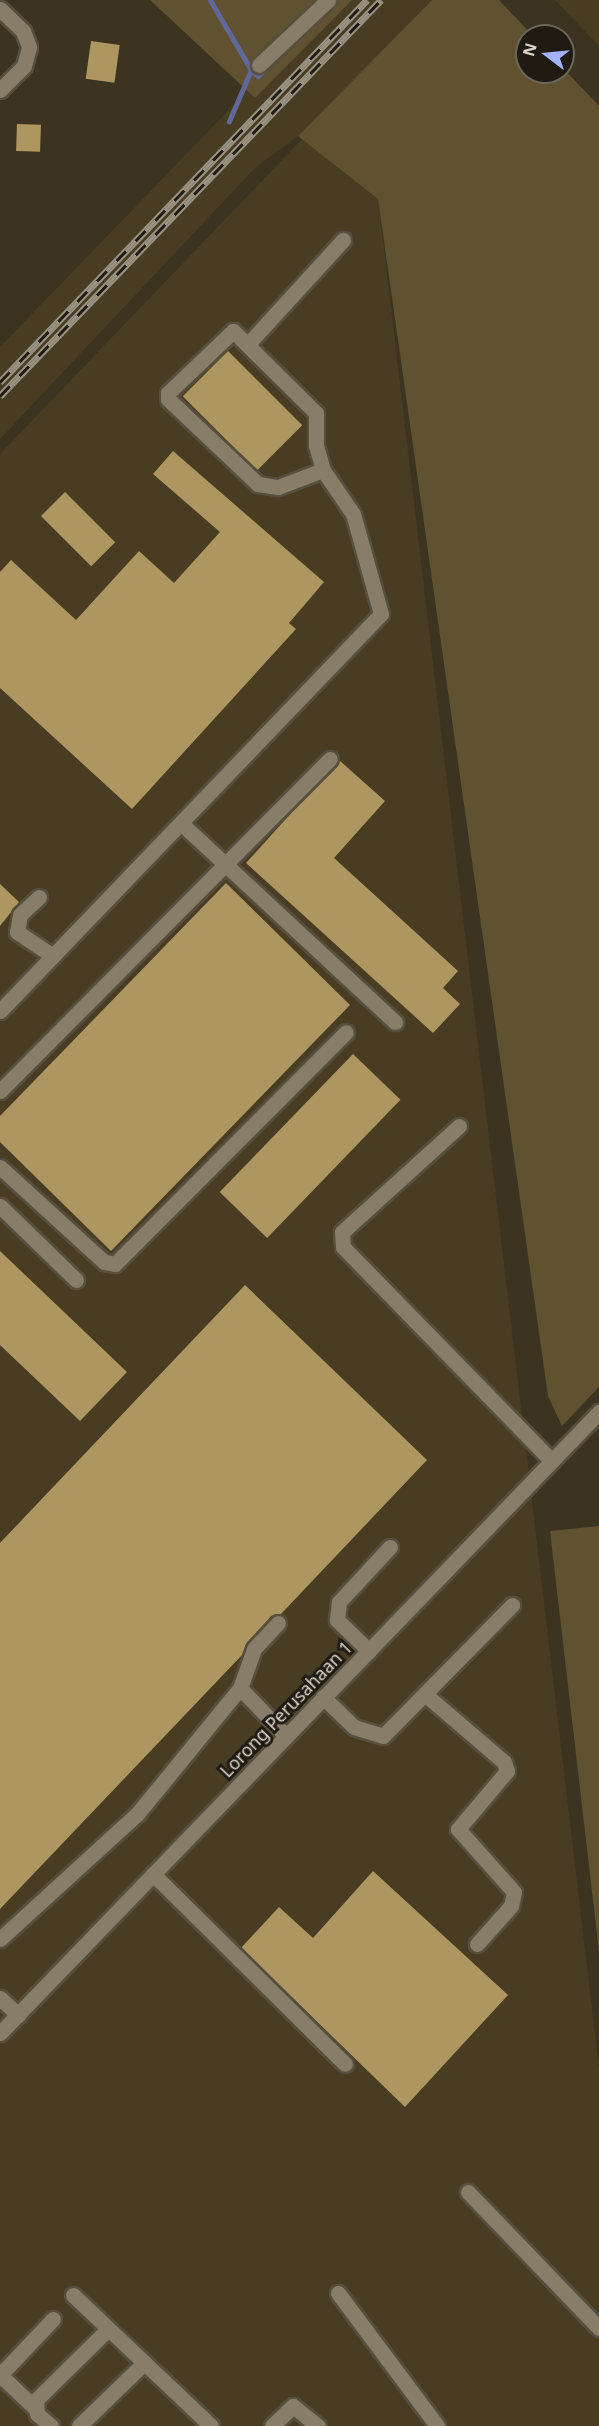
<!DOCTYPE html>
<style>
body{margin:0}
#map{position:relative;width:599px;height:2426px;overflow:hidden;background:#3c3320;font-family:"Noto Sans",sans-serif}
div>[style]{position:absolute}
.built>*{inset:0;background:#483d23}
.green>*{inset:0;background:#605130}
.stream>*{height:5px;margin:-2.5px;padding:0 2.5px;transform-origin:2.5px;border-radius:2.5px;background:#5f6999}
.building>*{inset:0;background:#ae9660;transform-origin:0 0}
.roads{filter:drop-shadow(2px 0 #574f3e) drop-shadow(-2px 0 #574f3e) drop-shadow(0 2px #574f3e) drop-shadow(0 -2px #574f3e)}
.minor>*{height:15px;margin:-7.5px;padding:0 7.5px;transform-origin:7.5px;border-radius:7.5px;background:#877d68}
.rail>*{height:7px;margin-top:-3.5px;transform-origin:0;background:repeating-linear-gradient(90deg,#1f1b13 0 14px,#9a9384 0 28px);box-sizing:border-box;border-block:2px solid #9a9384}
span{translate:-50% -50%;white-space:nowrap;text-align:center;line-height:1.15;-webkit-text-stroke:6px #1f1b13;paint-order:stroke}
.street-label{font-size:18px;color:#dbd6ca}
.north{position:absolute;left:515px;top:24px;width:60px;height:60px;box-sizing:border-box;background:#1f1b13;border:2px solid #6a665c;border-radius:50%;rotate:286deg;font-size:16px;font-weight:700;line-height:24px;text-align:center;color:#dbd6ca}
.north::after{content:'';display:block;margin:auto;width:21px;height:27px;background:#a3b2fd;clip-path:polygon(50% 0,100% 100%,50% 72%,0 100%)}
</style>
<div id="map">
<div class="built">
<div style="clip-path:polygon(335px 0,432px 0,298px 136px,256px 167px,0 439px,0 347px)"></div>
<div style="clip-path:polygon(555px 0,599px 0,599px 46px)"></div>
<div style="clip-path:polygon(304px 137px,378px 198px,599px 2068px,599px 2426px,0 2426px,0 454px)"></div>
</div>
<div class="green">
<div style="clip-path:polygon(150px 0,352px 0,255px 98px)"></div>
<div style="clip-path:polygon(432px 0,499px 0,533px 36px,527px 36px,527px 72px,563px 72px,563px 68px,599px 106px,599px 1387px,562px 1426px,548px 1396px,378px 199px,298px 136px)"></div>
<div style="clip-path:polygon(599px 1526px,599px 1952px,550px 1531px)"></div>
</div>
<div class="stream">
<div style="left:210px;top:0;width:81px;rotate:59.6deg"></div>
<div style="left:251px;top:70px;width:56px;rotate:113.3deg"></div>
<div style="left:251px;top:70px;width:9px;rotate:41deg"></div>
<div style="left:258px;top:76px;width:11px;rotate:-45deg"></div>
</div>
<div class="building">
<div style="left:91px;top:41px;width:29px;height:38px;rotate:8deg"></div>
<div style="left:17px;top:124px;width:24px;height:27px;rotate:2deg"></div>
<div style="left:228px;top:351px;width:105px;height:64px;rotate:45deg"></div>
<div style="clip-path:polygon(173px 451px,324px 582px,289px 623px,296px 629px,132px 809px,0 688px,0 572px,11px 560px,76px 620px,139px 551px,174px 583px,220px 532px,153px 474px)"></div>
<div style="left:65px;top:492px;width:71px;height:34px;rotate:45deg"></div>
<div style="clip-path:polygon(339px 760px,385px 801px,334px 858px,458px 971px,443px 988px,460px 1004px,433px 1033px,246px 863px)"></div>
<div style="clip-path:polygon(226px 883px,350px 1005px,111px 1251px,0 1142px,0 1116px)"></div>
<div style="clip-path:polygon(0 884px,19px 902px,0 926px)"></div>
<div style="left:353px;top:1054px;width:66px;height:192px;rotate:44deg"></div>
<div style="clip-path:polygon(0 1251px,127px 1372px,80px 1421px,0 1345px)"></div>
<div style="clip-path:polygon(245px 1285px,427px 1460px,281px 1614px,271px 1616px,242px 1655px,0 1909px,0 1543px)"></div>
<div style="clip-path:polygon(373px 1871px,508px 1995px,405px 2107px,241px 1948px,279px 1907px,313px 1938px)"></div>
</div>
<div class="roads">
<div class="minor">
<div style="left:0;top:9px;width:32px;rotate:44deg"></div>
<div style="left:23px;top:31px;width:17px;rotate:69deg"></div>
<div style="left:29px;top:47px;width:20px;rotate:105deg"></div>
<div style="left:24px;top:66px;width:34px;rotate:135deg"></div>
<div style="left:259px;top:65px;width:95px;rotate:-43.3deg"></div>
<div style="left:248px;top:344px;width:141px;rotate:-47.6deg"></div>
<div style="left:182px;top:824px;width:291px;rotate:42.9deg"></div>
<div style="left:39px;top:897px;width:26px;rotate:137deg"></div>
<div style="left:20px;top:915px;width:17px;rotate:100deg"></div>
<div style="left:17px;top:932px;width:43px;rotate:33.7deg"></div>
<div style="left:0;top:1011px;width:550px;rotate:-46.18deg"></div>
<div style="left:381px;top:614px;width:104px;rotate:-105.6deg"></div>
<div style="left:353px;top:514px;width:53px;rotate:-124.3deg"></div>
<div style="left:323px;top:470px;width:25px;rotate:-106deg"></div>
<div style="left:316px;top:446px;width:33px;rotate:-90deg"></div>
<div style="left:316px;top:413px;width:117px;rotate:-135.3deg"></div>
<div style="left:233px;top:331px;width:90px;rotate:136.4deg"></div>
<div style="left:168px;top:393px;width:6px;rotate:90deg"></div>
<div style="left:168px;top:399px;width:124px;rotate:43.4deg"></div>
<div style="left:258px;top:484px;width:20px;rotate:9deg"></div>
<div style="left:278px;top:487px;width:48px;rotate:-20.7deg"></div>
<div style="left:0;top:1091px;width:468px;rotate:-45.2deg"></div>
<div style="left:459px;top:1126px;width:158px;rotate:137.8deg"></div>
<div style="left:342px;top:1232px;width:15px;rotate:86deg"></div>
<div style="left:343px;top:1247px;width:299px;rotate:45.7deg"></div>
<div style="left:0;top:1167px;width:141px;rotate:42.4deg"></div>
<div style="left:104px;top:1262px;width:11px;rotate:10deg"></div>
<div style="left:115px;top:1264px;width:327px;rotate:-45.1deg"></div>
<div style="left:0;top:1206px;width:106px;rotate:44.2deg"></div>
<div style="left:278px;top:1623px;width:35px;rotate:133deg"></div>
<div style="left:254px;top:1649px;width:41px;rotate:109.7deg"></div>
<div style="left:240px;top:1688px;width:66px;rotate:46.2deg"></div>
<div style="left:369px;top:1651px;width:45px;rotate:-135.9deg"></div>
<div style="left:337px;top:1620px;width:18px;rotate:-84deg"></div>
<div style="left:339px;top:1602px;width:75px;rotate:-47.2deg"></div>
<div style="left:427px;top:1696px;width:101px;rotate:40.6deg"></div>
<div style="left:504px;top:1762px;width:9px;rotate:72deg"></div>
<div style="left:507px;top:1771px;width:76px;rotate:130.2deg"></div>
<div style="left:458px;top:1829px;width:84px;rotate:48.4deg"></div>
<div style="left:514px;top:1892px;width:14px;rotate:102deg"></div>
<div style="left:511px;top:1906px;width:51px;rotate:131.8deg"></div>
<div style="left:323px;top:1697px;width:43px;rotate:44.1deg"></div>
<div style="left:354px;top:1727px;width:30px;rotate:17deg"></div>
<div style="left:383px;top:1736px;width:184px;rotate:-45.4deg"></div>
<div style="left:153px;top:1874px;width:270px;rotate:44.7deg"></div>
<div style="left:0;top:1939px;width:187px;rotate:-42.4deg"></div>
<div style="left:138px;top:1813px;width:161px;rotate:-50.8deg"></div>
<div style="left:0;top:1998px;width:25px;rotate:43deg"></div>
<div style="left:0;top:2033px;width:863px;rotate:-46.03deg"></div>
<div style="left:468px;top:2192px;width:189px;rotate:46.1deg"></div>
<div style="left:338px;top:2293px;width:166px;rotate:53.3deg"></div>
<div style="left:73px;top:2295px;width:190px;rotate:43.5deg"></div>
<div style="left:0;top:2375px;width:77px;rotate:-46.6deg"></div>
<div style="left:0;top:2375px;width:47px;rotate:43.3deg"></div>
<div style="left:51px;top:2426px;width:18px;rotate:-139deg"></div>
<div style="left:37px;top:2414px;width:14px;rotate:-94deg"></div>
<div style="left:36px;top:2400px;width:101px;rotate:-44.6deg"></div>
<div style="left:79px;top:2426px;width:91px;rotate:-44.1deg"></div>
<div style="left:272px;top:2426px;width:29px;rotate:-44deg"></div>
<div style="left:293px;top:2406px;width:32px;rotate:39deg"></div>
</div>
</div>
<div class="rail">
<div style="left:0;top:382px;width:530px;rotate:-46.15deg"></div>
<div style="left:0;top:396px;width:550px;rotate:-46.11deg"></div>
</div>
<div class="street-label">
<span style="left:286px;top:1709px;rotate:-46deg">Lorong Perusahaan 1</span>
</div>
<div class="north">N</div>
</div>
